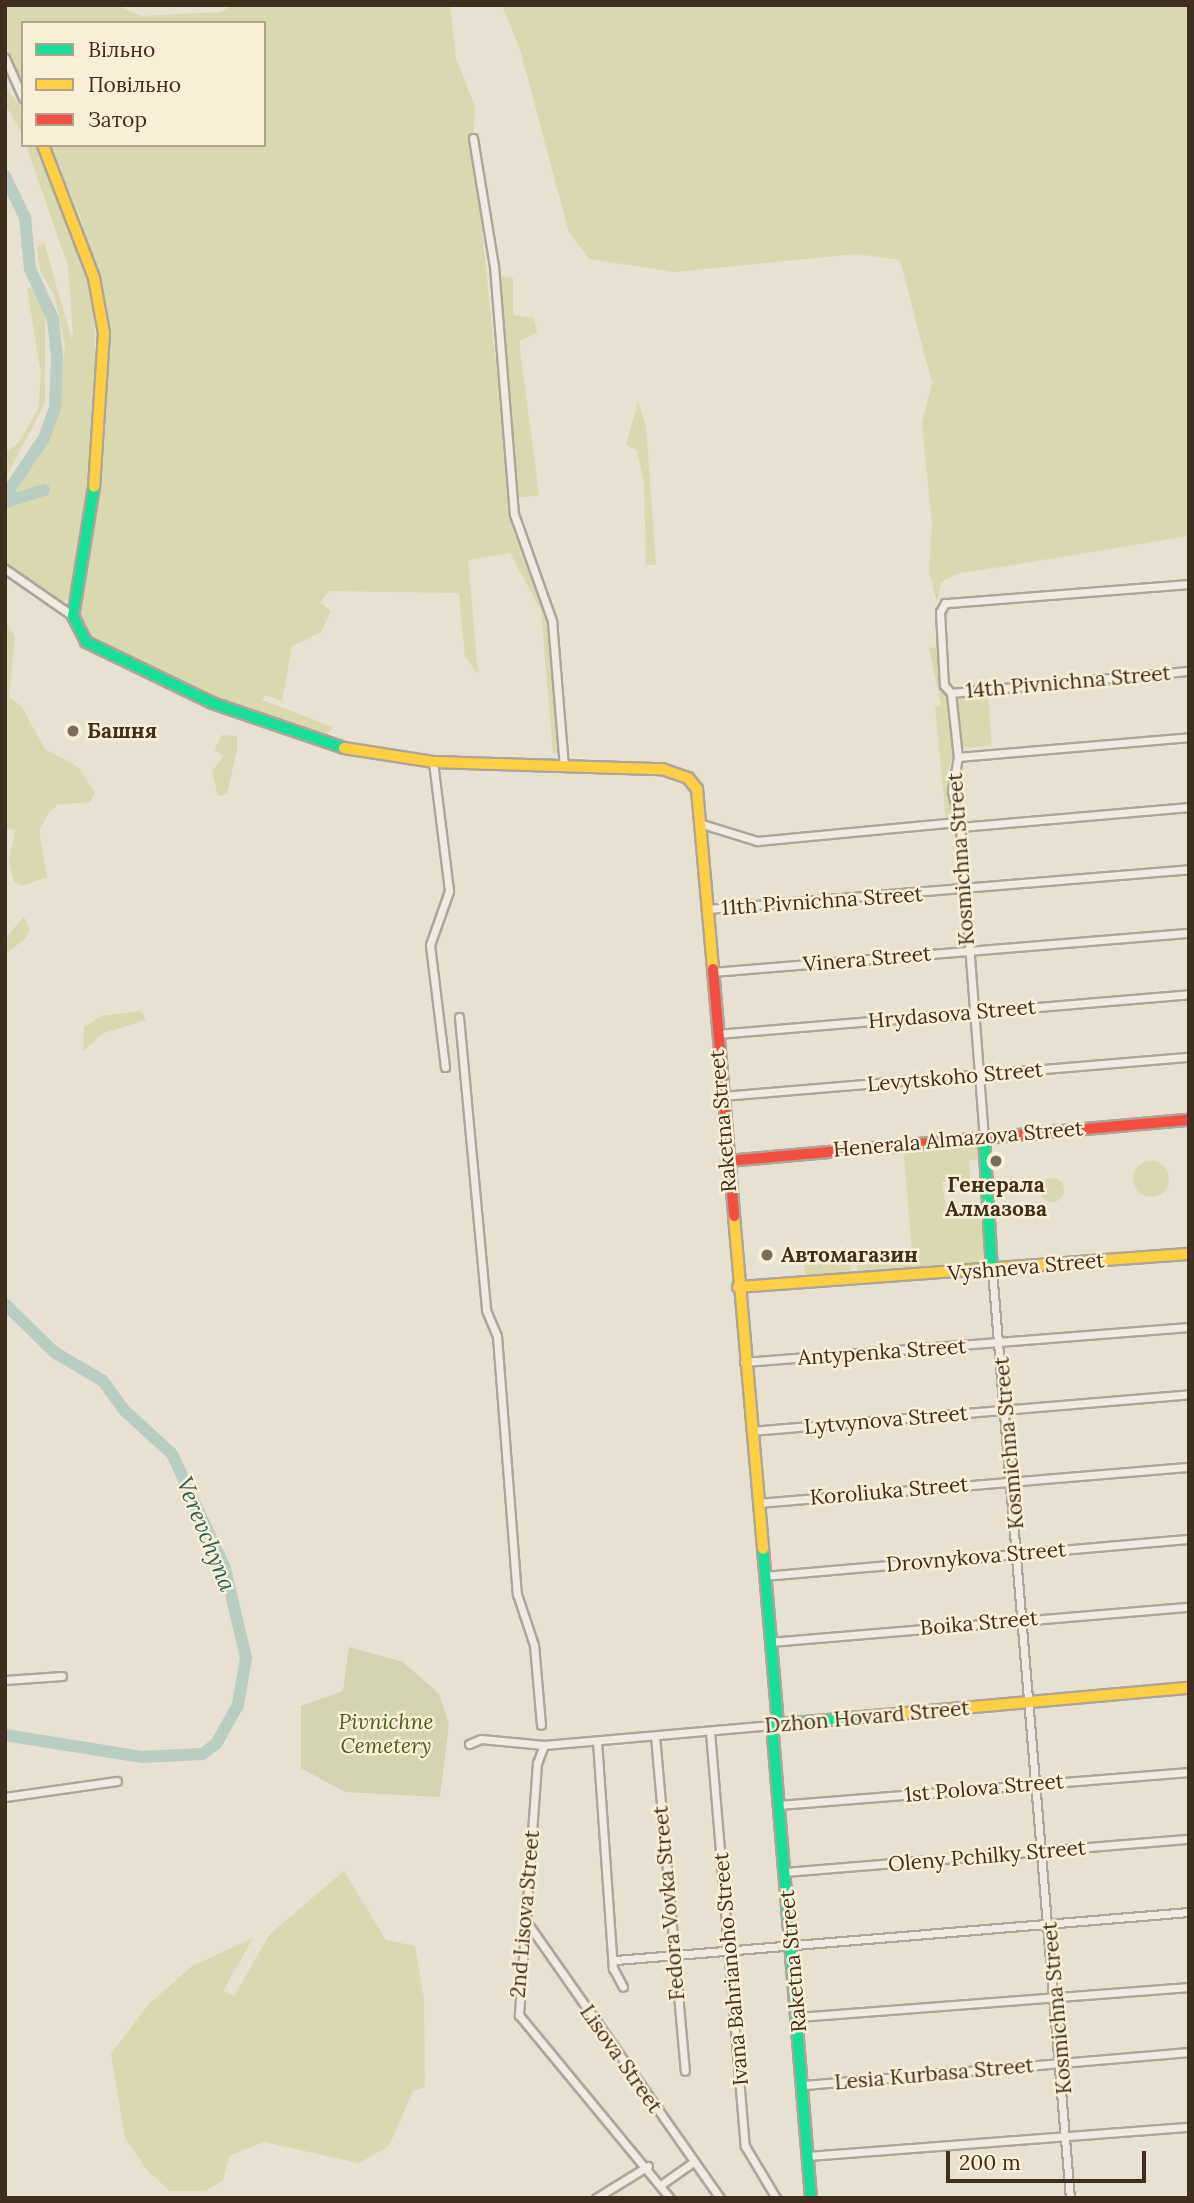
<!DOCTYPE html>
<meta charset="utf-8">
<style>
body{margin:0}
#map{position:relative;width:1194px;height:2203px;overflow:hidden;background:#e8e0d0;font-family:Lora,serif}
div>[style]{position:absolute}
.green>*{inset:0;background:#d9d8b1;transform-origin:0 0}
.round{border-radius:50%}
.cemetery>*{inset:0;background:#d3d2b1}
.river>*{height:12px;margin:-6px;padding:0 6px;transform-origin:6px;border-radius:6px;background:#bacdc2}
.roads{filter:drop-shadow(2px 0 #aea598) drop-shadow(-2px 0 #aea598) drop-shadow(0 2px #aea598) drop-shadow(0 -2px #aea598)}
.street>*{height:7px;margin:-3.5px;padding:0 3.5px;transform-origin:3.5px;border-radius:3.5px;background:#f0ebe2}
.fast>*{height:10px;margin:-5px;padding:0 5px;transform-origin:5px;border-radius:5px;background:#16e098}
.slow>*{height:10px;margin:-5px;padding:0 5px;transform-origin:5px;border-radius:5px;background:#ffcf43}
.jam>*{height:10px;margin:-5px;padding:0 5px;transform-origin:5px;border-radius:5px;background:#f24e42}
.dots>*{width:19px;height:19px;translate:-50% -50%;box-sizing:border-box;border:4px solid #f9eed6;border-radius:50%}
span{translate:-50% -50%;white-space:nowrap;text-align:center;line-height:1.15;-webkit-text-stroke:5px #f9eed6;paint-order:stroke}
.street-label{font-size:21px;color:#3f2d1e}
.poi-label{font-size:21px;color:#3f2d1e;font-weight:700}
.left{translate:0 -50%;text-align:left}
.park-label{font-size:21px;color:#4f5d23;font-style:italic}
.water-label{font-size:23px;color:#2c5f5b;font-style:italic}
.frame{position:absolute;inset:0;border:7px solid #3f2d1e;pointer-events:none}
.legend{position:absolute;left:21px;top:21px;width:245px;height:126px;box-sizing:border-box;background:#f9eed6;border:2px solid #afa18c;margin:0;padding:9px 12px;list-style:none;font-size:21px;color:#3f2d1e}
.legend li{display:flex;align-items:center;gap:14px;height:35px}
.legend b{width:35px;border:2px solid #afa18c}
.scale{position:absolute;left:946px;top:2151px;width:200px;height:32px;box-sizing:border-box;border:4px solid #3f2d1e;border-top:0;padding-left:9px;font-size:21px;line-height:24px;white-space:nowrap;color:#3f2d1e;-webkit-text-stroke:5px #f9eed6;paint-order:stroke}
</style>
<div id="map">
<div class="green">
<div style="clip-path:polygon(5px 5px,117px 5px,141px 16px,221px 12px,232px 5px,450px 5px,456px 58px,475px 107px,473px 143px,513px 531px,549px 626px,559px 752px,553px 753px,541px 610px,510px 553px,468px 560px,478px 674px,465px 657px,459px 593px,330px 591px,320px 602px,331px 611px,321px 632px,292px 646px,282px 701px,265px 695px,262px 700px,333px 727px,324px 739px,163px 676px,87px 635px,77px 612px,105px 437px,107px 319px,80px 216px,49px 145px,264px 145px,264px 23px,23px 23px,23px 83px,5px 43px)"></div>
<div style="clip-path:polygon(502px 5px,1189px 5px,1189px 536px,956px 574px,941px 582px,937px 603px,929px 571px,932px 525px,922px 424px,932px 383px,900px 260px,857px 254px,674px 272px,590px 259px,569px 233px,520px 49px)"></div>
<div style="clip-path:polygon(5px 88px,23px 109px,23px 135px,5px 104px)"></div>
<div style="clip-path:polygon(26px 145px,38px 145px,94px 301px,96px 415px,88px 496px,70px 597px,59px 605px,5px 564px,5px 498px,46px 439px,59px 403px,65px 346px,55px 297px,40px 270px,37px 248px,44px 242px,72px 340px,73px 335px,68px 266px)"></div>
<div style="clip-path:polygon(498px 276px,513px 278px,513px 315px,534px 318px,537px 332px,519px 342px,539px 495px,518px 498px)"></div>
<div style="clip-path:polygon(27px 288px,45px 290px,45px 403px,5px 479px,5px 453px,20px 441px,38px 409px,41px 374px)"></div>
<div style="clip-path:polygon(638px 402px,646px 426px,656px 565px,646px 565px,644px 484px,637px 450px,626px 445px)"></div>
<div style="clip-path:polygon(5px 622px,15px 636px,9px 697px,21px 706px,45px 749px,78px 767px,95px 792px,90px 802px,57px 805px,48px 814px,39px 831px,47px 877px,22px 886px,14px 882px,9px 862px,15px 831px,5px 827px)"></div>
<div style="clip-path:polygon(939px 647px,956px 752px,947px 770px,953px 814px,946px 819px,935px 707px,941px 705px,929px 648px)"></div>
<div style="left:988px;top:693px;width:53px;height:33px;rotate:86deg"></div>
<div style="clip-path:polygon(222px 735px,237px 736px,237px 750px,227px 794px,218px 796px,212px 771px,224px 756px,214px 750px)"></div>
<div style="clip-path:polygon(24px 917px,30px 929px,26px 938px,8px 952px,5px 938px)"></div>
<div style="clip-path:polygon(141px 1011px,146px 1020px,104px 1033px,83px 1051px,84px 1027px,102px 1016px)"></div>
<div style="clip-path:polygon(980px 1141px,981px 1159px,969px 1160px,970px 1179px,942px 1182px,946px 1210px,985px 1201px,989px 1266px,858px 1274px,856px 1260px,912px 1253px,904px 1154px,889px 1155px,888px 1150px)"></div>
<div class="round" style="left:1133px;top:1161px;width:36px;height:36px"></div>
<div class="round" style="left:1040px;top:1178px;width:24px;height:24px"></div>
<div style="left:850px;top:1261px;width:12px;height:46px;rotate:85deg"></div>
<div style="clip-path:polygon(344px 1871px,386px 1940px,415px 1946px,424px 1999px,425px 2087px,413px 2091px,389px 2146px,359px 2163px,264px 2142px,229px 2156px,223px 2180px,205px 2191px,170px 2191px,147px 2170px,125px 2137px,111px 2054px,149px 2004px,192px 1966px,253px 1938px,223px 1991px,234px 1996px,270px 1934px)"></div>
</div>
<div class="cemetery">
<div style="clip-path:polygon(349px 1647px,403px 1662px,439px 1694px,449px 1724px,440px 1797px,345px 1792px,301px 1768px,301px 1706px,343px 1691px)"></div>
</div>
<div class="river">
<div style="left:5px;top:176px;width:47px;rotate:64.5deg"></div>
<div style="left:25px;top:218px;width:51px;rotate:84.4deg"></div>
<div style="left:30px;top:269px;width:55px;rotate:65.3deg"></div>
<div style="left:53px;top:319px;width:38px;rotate:84deg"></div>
<div style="left:57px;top:357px;width:51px;rotate:92.2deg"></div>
<div style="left:55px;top:408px;width:32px;rotate:110deg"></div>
<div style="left:44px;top:438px;width:70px;rotate:123.9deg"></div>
<div style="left:5px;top:502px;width:41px;rotate:-17.1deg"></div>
<div style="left:5px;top:1304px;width:69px;rotate:44.4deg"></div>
<div style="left:54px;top:1352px;width:57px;rotate:30.6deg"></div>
<div style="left:103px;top:1381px;width:34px;rotate:54deg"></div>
<div style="left:123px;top:1409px;width:67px;rotate:42.6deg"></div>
<div style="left:172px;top:1454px;width:126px;rotate:65.1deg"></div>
<div style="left:225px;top:1568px;width:92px;rotate:76.9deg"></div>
<div style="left:246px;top:1658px;width:48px;rotate:99.7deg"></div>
<div style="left:238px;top:1705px;width:45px;rotate:119.4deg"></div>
<div style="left:216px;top:1744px;width:17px;rotate:144deg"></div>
<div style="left:202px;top:1754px;width:60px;rotate:177.1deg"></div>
<div style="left:142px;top:1757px;width:139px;rotate:-170.9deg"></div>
</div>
<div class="roads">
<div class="street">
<div style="left:5px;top:58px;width:44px;rotate:65.8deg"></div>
<div style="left:473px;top:138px;width:130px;rotate:80.7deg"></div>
<div style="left:494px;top:266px;width:249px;rotate:85.4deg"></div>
<div style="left:514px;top:514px;width:114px;rotate:70.4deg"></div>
<div style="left:552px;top:621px;width:145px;rotate:85.3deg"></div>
<div style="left:5px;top:569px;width:83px;rotate:34.7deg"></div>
<div style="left:1189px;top:584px;width:245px;rotate:175.5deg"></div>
<div style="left:945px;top:603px;width:10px;rotate:119deg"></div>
<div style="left:940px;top:612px;width:73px;rotate:86.9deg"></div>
<div style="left:944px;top:685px;width:11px;rotate:49deg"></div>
<div style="left:951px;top:693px;width:239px;rotate:-5.3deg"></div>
<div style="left:951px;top:693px;width:64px;rotate:83.8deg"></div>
<div style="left:958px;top:757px;width:35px;rotate:100deg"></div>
<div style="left:952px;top:791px;width:37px;rotate:77deg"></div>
<div style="left:960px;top:827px;width:310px;rotate:85.6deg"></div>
<div style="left:958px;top:757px;width:232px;rotate:-4.9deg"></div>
<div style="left:433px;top:762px;width:130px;rotate:82.9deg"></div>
<div style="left:449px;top:891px;width:57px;rotate:109.4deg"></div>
<div style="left:430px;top:945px;width:123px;rotate:83deg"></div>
<div style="left:702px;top:824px;width:58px;rotate:17.2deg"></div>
<div style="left:757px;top:841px;width:201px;rotate:-5.4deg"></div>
<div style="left:960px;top:827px;width:230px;rotate:-5deg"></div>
<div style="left:707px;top:909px;width:484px;rotate:-4.7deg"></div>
<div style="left:712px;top:972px;width:479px;rotate:-4.7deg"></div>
<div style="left:459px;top:1017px;width:294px;rotate:84.7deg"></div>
<div style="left:486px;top:1310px;width:28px;rotate:67deg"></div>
<div style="left:497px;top:1336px;width:259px;rotate:85.6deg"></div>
<div style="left:517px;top:1594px;width:54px;rotate:71.6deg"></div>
<div style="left:534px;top:1645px;width:80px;rotate:85deg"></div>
<div style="left:717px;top:1034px;width:474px;rotate:-4.8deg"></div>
<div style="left:722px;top:1096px;width:469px;rotate:-4.8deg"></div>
<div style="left:992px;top:1271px;width:930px;rotate:85.19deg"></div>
<div style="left:744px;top:1362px;width:446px;rotate:-4.5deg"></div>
<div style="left:751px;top:1431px;width:440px;rotate:-4.8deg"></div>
<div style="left:758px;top:1503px;width:433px;rotate:-4.8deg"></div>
<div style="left:764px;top:1576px;width:427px;rotate:-5deg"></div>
<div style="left:770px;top:1642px;width:420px;rotate:-4.8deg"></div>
<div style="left:5px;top:1680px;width:57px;rotate:-4deg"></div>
<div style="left:710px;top:1732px;width:415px;rotate:85.2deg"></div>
<div style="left:745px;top:2146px;width:61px;rotate:59.2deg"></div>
<div style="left:655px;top:1736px;width:336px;rotate:84.9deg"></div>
<div style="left:597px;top:1741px;width:228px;rotate:86deg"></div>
<div style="left:613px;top:1968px;width:21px;rotate:62deg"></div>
<div style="left:469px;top:1744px;width:13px;rotate:-23deg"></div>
<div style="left:481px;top:1739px;width:63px;rotate:5.4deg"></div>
<div style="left:544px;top:1745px;width:229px;rotate:-5deg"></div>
<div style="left:544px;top:1745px;width:19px;rotate:111deg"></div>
<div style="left:537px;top:1763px;width:253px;rotate:94.1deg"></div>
<div style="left:519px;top:2015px;width:237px;rotate:50.5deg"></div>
<div style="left:5px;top:1797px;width:113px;rotate:-8.1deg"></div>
<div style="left:779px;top:1805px;width:411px;rotate:-4.6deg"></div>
<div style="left:785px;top:1872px;width:405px;rotate:-4.7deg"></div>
<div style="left:526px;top:1921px;width:338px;rotate:55deg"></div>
<div style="left:616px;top:1960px;width:575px;rotate:-4.79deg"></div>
<div style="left:798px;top:2017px;width:392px;rotate:-4.4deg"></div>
<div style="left:805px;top:2085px;width:385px;rotate:-4.9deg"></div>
<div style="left:808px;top:2156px;width:382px;rotate:-4.4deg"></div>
<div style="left:662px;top:2184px;width:39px;rotate:-35deg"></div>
<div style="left:596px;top:2198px;width:61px;rotate:-31.6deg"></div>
</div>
<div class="fast">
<div style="left:94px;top:487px;width:131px;rotate:99.2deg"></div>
<div style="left:73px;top:616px;width:29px;rotate:63deg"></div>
<div style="left:86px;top:642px;width:140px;rotate:25.8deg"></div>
<div style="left:212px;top:703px;width:139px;rotate:18.8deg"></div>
<div style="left:984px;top:1136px;width:135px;rotate:86.6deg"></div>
<div style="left:763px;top:1549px;width:176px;rotate:85.1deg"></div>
<div style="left:811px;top:2198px;width:475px;rotate:-94.7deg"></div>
<div style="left:772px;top:1725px;width:112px;rotate:-5.1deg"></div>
</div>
<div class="slow">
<div style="left:43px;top:145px;width:142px;rotate:69deg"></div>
<div style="left:94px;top:278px;width:56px;rotate:79.7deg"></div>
<div style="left:104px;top:333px;width:154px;rotate:93.7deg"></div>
<div style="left:344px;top:748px;width:90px;rotate:8.9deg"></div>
<div style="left:433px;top:762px;width:229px;rotate:1.8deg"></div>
<div style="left:662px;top:769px;width:28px;rotate:19deg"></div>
<div style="left:688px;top:778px;width:14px;rotate:51deg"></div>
<div style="left:697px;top:789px;width:181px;rotate:84.9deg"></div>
<div style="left:734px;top:1216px;width:334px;rotate:85deg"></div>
<div style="left:738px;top:1287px;width:452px;rotate:-4.2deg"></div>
<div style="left:884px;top:1715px;width:306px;rotate:-5.1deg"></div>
</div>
<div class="jam">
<div style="left:713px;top:969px;width:248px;rotate:85.1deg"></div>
<div style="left:727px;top:1161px;width:464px;rotate:-5.1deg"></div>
</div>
</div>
<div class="dots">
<div style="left:73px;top:731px;background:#7a6c5c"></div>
<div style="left:996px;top:1161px;background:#7a6c5c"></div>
<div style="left:767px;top:1255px;background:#7a6c5c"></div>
</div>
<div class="street-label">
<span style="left:1068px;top:682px;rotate:-5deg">14th Pivnichna Street</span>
<span style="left:961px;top:859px;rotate:-94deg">Kosmichna Street</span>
<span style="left:822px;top:901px;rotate:-4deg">11th Pivnichna Street</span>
<span style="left:867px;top:959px;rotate:-5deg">Vinera Street</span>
<span style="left:952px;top:1014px;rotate:-5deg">Hrydasova Street</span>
<span style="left:955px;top:1077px;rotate:-5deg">Levytskoho Street</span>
<span style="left:723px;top:1121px;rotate:-95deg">Raketna Street</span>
<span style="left:958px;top:1139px;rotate:-5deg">Henerala Almazova Street</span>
<span style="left:1026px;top:1267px;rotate:-5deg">Vyshneva Street</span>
<span style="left:882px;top:1352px;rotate:-4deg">Antypenka Street</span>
<span style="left:886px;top:1420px;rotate:-5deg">Lytvynova Street</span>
<span style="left:1009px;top:1443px;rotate:-95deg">Kosmichna Street</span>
<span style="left:889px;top:1491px;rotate:-5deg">Koroliuka Street</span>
<span style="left:976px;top:1557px;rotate:-5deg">Drovnykova Street</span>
<span style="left:979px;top:1623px;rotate:-5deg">Boika Street</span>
<span style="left:867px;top:1717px;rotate:-5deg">Dzhon Hovard Street</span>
<span style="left:984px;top:1788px;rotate:-5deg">1st Polova Street</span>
<span style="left:987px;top:1856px;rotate:-5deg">Oleny Pchilky Street</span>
<span style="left:669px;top:1903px;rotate:-95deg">Fedora Vovka Street</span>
<span style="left:525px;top:1914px;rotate:-85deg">2nd Lisova Street</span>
<span style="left:793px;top:1961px;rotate:-95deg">Raketna Street</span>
<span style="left:731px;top:1969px;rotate:-95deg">Ivana Bahrianoho Street</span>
<span style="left:1057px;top:2008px;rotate:-95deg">Kosmichna Street</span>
<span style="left:621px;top:2059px;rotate:55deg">Lisova Street</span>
<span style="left:934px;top:2074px;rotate:-5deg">Lesia Kurbasa Street</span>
</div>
<div class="poi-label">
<span class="left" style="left:87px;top:731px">Башня</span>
<span style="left:996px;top:1197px">Генерала<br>Алмазова</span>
<span class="left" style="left:781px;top:1255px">Автомагазин</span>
</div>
<div class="park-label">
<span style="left:386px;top:1734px">Pivnichne<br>Cemetery</span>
</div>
<div class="water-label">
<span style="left:206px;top:1534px;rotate:68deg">Verevchyna</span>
</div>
<div class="frame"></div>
<ul class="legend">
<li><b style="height:9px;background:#16e098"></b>Вільно</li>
<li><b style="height:9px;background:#ffcf43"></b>Повільно</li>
<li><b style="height:9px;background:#f24e42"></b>Затор</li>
</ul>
<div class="scale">200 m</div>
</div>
